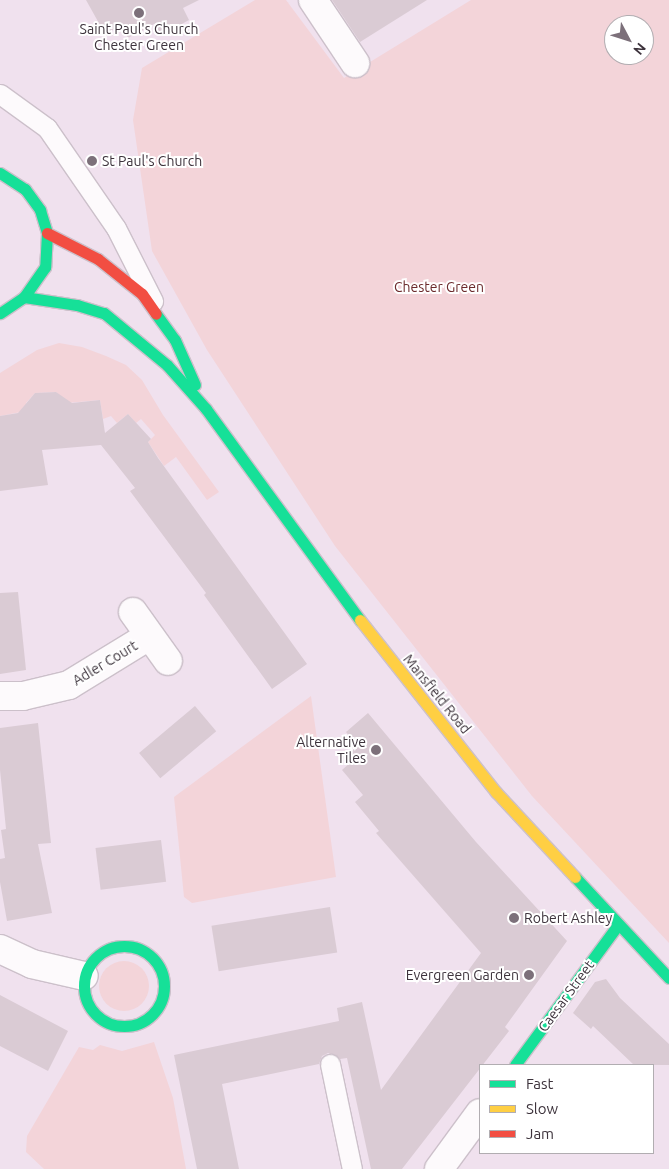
<!DOCTYPE html>
<style>
body{margin:0}
#map{position:relative;width:669px;height:1169px;overflow:hidden;background:#f0e1ee;font-family:Ubuntu,sans-serif}
div>[style]{position:absolute}
.green>*{inset:0;background:#f3d4d9}
.round{border-radius:50%}
.building>*{inset:0;background:#dacbd4;transform-origin:0 0}
.roads{filter:drop-shadow(1px 0 #ccc0ca) drop-shadow(-1px 0 #ccc0ca) drop-shadow(0 1px #ccc0ca) drop-shadow(0 -1px #ccc0ca)}
.lane>*{height:19px;margin:-9.5px;padding:0 9.5px;transform-origin:9.5px;border-radius:9.5px;background:#fdfafc}
.street>*{height:28px;margin:-14px;padding:0 14px;transform-origin:14px;border-radius:14px;background:#fdfafc}
.fast>*{height:11px;margin:-5.5px;padding:0 5.5px;transform-origin:5.5px;border-radius:5.5px;background:#16e098}
.fast>.ring{margin:-5.5px;padding:0;box-sizing:content-box;background:none;border:11px solid #16e098;border-radius:50%}
.slow>*{height:11px;margin:-5.5px;padding:0 5.5px;transform-origin:5.5px;border-radius:5.5px;background:#ffcf43}
.jam>*{height:11px;margin:-5.5px;padding:0 5.5px;transform-origin:5.5px;border-radius:5.5px;background:#f24e42}
.dots>*{width:14px;height:14px;translate:-50% -50%;box-sizing:border-box;border:2px solid #fff;border-radius:50%}
span{translate:-50% -50%;white-space:nowrap;text-align:center;line-height:1.15;-webkit-text-stroke:4px #fff;paint-order:stroke}
.poi-label{font-size:14px;color:#3d333c}
.left{translate:0 -50%;text-align:left}
.right{translate:-100% -50%;text-align:right}
.park-label{font-size:14px;color:#6b2a2c}
.street-label{font-size:14px;color:#3d333c}
.legend{position:absolute;left:479px;top:1064px;width:175px;height:90px;box-sizing:border-box;background:#fff;border:1px solid #b1adb1;margin:0;padding:6px 9px;list-style:none;font-size:15px;color:#3d333c}
.legend li{display:flex;align-items:center;gap:10px;height:25px}
.legend b{width:25px;border:1px solid #b1adb1}
.north{position:absolute;left:604px;top:15px;width:50px;height:50px;box-sizing:border-box;background:#fff;border:1px solid #b1adb1;border-radius:50%;rotate:130deg;font-size:14px;font-weight:700;line-height:20px;text-align:center;color:#3d333c}
.north::after{content:'';display:block;margin:auto;width:18px;height:22px;background:#7c707a;clip-path:polygon(50% 0,100% 100%,50% 72%,0 100%)}
</style>
<div id="map">
<div class="green">
<div style="clip-path:polygon(evenodd,255px 0,286px 0,344px 78px,471px 0,669px 0,669px 943px,532px 796px,335px 546px,207px 350px,152px 251px,133px 120px,142px 68px,255px 0,614px 25px,644px 25px,644px 55px,614px 55px,614px 25px)"></div>
<div style="clip-path:polygon(59px 343px,82px 347px,106px 356px,126px 365px,142px 380px,163px 415px,219px 492px,207px 500px,176px 457px,164px 466px,148px 442px,155px 435px,141px 419px,136px 423px,128px 414px,117px 423px,111px 416px,103px 419px,100px 400px,67px 403px,56px 392px,35px 393px,26px 403px,26px 411px,0 416px,0 373px,37px 350px)"></div>
<div style="clip-path:polygon(311px 696px,336px 877px,192px 903px,184px 897px,174px 797px)"></div>
<div class="round" style="left:99px;top:961px;width:50px;height:50px"></div>
<div style="clip-path:polygon(154px 1042px,173px 1098px,186px 1169px,44px 1169px,26px 1152px,27px 1136px,79px 1047px,93px 1050px,100px 1045px,122px 1051px)"></div>
</div>
<div class="building">
<div style="clip-path:polygon(86px 0,199px 0,183px 8px,189px 20px,160px 36px,154px 24px,128px 38px,122px 25px,105px 34px)"></div>
<div style="clip-path:polygon(332px 0,427px 0,360px 42px)"></div>
<div style="clip-path:polygon(56px 392px,72px 403px,100px 400px,105px 433px,128px 414px,151px 439px,148px 442px,158px 458px,307px 664px,272px 689px,204px 595px,206px 593px,130px 491px,135px 488px,101px 445px,42px 450px,48px 485px,0 491px,0 416px,18px 413px,35px 393px)"></div>
<div style="clip-path:polygon(18px 592px,26px 670px,0 674px,0 593px)"></div>
<div style="left:195px;top:706px;width:33px;height:73px;rotate:50deg"></div>
<div style="clip-path:polygon(368px 713px,476px 842px,567px 941px,505px 1027px,509px 1031px,402px 1169px,371px 1169px,347px 1058px,340px 1059px,328px 1053px,322px 1056px,319px 1064px,222px 1084px,239px 1169px,197px 1169px,174px 1055px,339px 1021px,337px 1008px,362px 1002px,381px 1090px,481px 953px,376px 833px,379px 831px,355px 802px,363px 795px,342px 770px,352px 761px,347px 755px,358px 746px,346px 732px)"></div>
<div style="clip-path:polygon(38px 723px,51px 843px,38px 844px,52px 913px,7px 921px,0 882px,0 859px,5px 858px,1px 830px,6px 829px,0 770px,0 728px)"></div>
<div style="left:161px;top:840px;width:42px;height:66px;rotate:83deg"></div>
<div style="left:330px;top:907px;width:46px;height:120px;rotate:81deg"></div>
<div style="clip-path:polygon(606px 979px,620px 998px,669px 1044px,669px 1065px,634px 1065px,593px 1026px,591px 1029px,573px 1013px,595px 982px)"></div>
<div style="clip-path:polygon(0 995px,68px 1031px,48px 1071px,0 1046px)"></div>
</div>
<div class="roads">
<div class="lane">
<div style="left:0;top:94px;width:58px;rotate:35.9deg"></div>
<div style="left:47px;top:128px;width:121px;rotate:55.4deg"></div>
<div style="left:116px;top:228px;width:82px;rotate:63.1deg"></div>
<div style="left:330px;top:1064px;width:107px;rotate:78.2deg"></div>
</div>
<div class="street">
<div style="left:313px;top:0;width:76px;rotate:56.3deg"></div>
<div style="left:133px;top:612px;width:60px;rotate:54.5deg"></div>
<div style="left:0;top:696px;width:23px"></div>
<div style="left:23px;top:696px;width:47px;rotate:-13.4deg"></div>
<div style="left:69px;top:685px;width:94px;rotate:-31.5deg"></div>
<div style="left:0;top:949px;width:35px;rotate:25deg"></div>
<div style="left:32px;top:964px;width:53px;rotate:13deg"></div>
<div style="left:439px;top:1169px;width:69px;rotate:-53.8deg"></div>
</div>
<div class="fast">
<div style="left:0;top:173px;width:30px;rotate:33deg"></div>
<div style="left:25px;top:189px;width:26px;rotate:54deg"></div>
<div style="left:40px;top:210px;width:24px;rotate:73deg"></div>
<div style="left:47px;top:233px;width:34px;rotate:93deg"></div>
<div style="left:45px;top:267px;width:37px;rotate:125deg"></div>
<div style="left:24px;top:297px;width:29px;rotate:146deg"></div>
<div style="left:24px;top:297px;width:54px;rotate:8.6deg"></div>
<div style="left:77px;top:305px;width:28px;rotate:17deg"></div>
<div style="left:104px;top:313px;width:82px;rotate:39.5deg"></div>
<div style="left:167px;top:365px;width:59px;rotate:48.4deg"></div>
<div style="left:206px;top:409px;width:261px;rotate:53.9deg"></div>
<div style="left:156px;top:314px;width:32px;rotate:54deg"></div>
<div style="left:175px;top:340px;width:49px;rotate:66deg"></div>
<div style="left:575px;top:877px;width:138px;rotate:47.1deg"></div>
<div class="ring" style="left:84px;top:946px;width:69px;height:69px"></div>
<div style="left:515px;top:1065px;width:172px;rotate:-53.7deg"></div>
</div>
<div class="slow">
<div style="left:360px;top:620px;width:219px;rotate:51.7deg"></div>
<div style="left:496px;top:792px;width:116px;rotate:47.1deg"></div>
</div>
<div class="jam">
<div style="left:47px;top:233px;width:57px;rotate:27deg"></div>
<div style="left:98px;top:259px;width:56px;rotate:38.5deg"></div>
<div style="left:142px;top:294px;width:24px;rotate:55deg"></div>
</div>
</div>
<div class="dots">
<div style="left:139px;top:13px;background:#7c707a"></div>
<div style="left:92px;top:161px;background:#7c707a"></div>
<div style="left:376px;top:750px;background:#7c707a"></div>
<div style="left:514px;top:918px;background:#7c707a"></div>
<div style="left:529px;top:975px;background:#7c707a"></div>
</div>
<div class="poi-label">
<span style="left:139px;top:37px">Saint Paul's Church<br>Chester Green</span>
<span class="left" style="left:102px;top:161px">St Paul's Church</span>
<span class="right" style="left:366px;top:750px">Alternative<br>Tiles</span>
<span class="left" style="left:524px;top:918px">Robert Ashley</span>
<span class="right" style="left:519px;top:975px">Evergreen Garden</span>
</div>
<div class="park-label">
<span style="left:439px;top:287px">Chester Green</span>
</div>
<div class="street-label">
<span style="left:105px;top:663px;rotate:-31deg">Adler Court</span>
<span style="left:437px;top:694px;rotate:51deg">Mansfield Road</span>
<span style="left:566px;top:996px;rotate:-54deg">Caesar Street</span>
</div>
<ul class="legend">
<li><b style="height:6px;background:#16e098"></b>Fast</li>
<li><b style="height:6px;background:#ffcf43"></b>Slow</li>
<li><b style="height:6px;background:#f24e42"></b>Jam</li>
</ul>
<div class="north">N</div>
</div>
